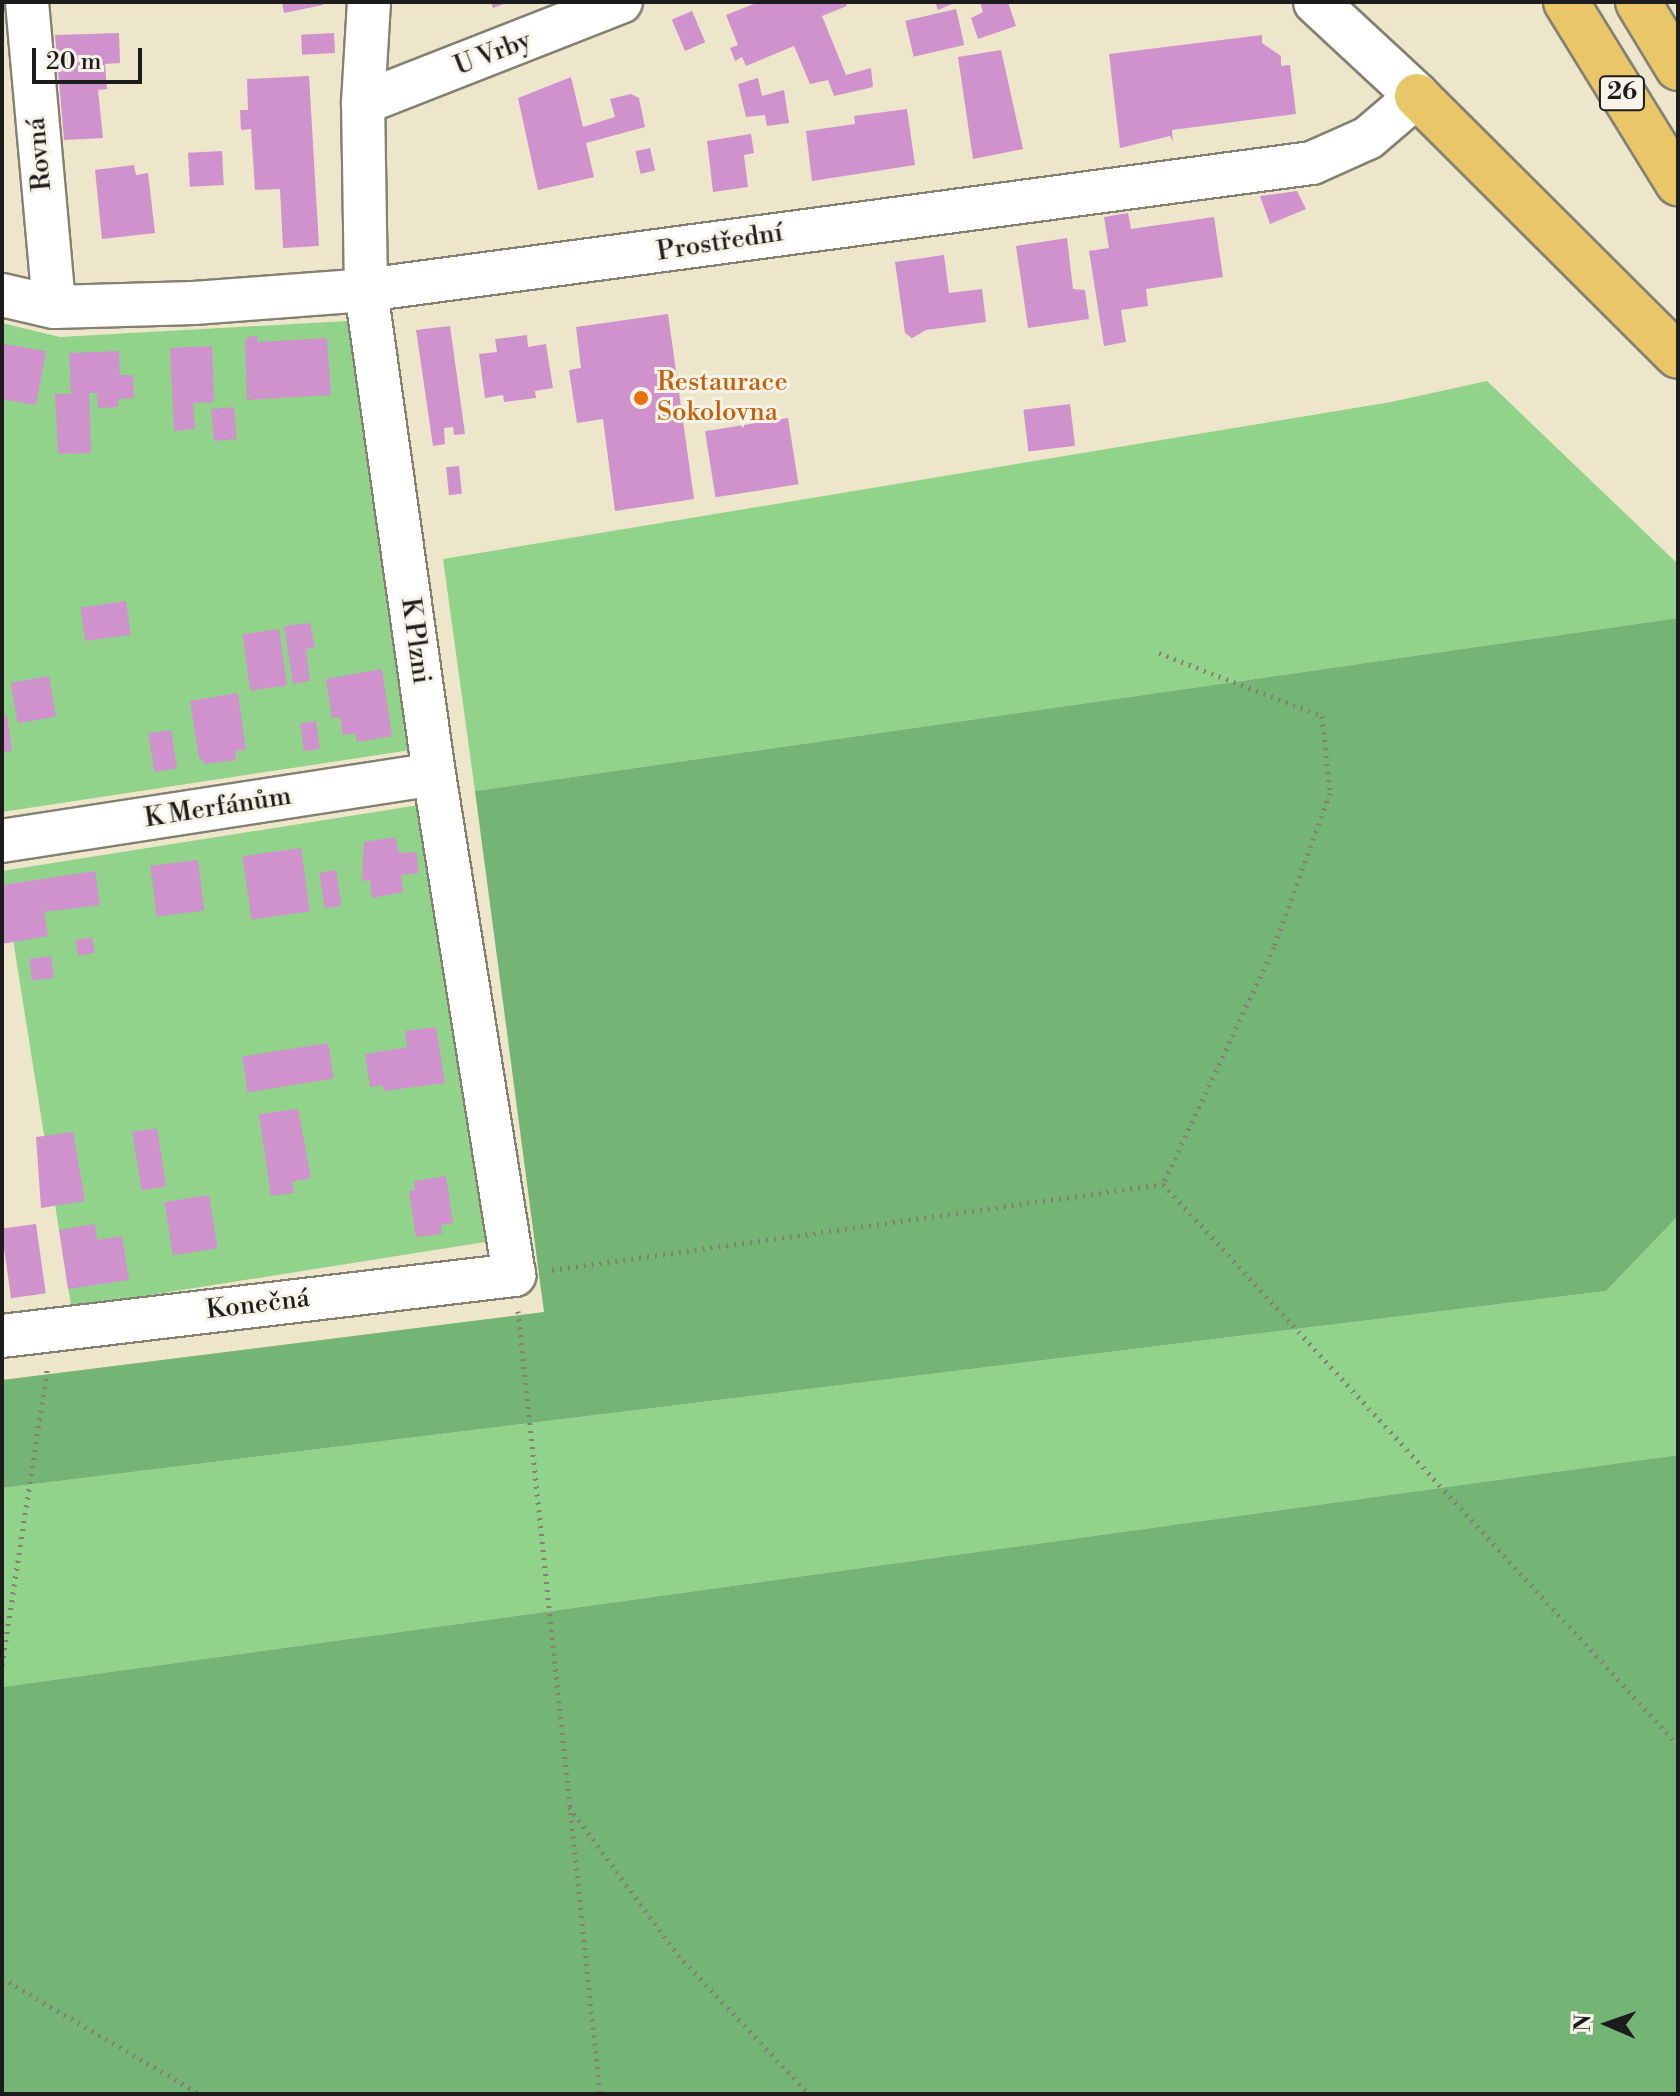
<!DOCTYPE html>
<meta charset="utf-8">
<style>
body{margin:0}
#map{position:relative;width:1680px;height:2096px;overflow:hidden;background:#ede6ca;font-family:"Libre Bodoni",serif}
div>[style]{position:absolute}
.green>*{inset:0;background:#91d38a;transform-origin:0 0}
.forest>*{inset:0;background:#74b576}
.building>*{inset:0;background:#cf92cd;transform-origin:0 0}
.path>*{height:5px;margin-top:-2.5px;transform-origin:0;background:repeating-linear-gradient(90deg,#848173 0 2px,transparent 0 8px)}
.roads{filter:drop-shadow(2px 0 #848173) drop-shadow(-2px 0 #848173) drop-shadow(0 2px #848173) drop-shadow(0 -2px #848173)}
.minor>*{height:42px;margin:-21px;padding:0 21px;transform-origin:21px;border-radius:21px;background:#fff}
.tertiary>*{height:44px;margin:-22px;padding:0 22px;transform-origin:22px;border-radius:22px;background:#fff}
.trunk>*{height:44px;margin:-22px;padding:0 22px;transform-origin:22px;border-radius:22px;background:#e9c769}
.dots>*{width:22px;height:22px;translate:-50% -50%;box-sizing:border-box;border:4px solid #f7f3e8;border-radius:50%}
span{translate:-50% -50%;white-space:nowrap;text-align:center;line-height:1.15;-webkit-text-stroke:6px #f7f3e8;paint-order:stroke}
.shield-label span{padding:2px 6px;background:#f7f3e8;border:2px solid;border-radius:6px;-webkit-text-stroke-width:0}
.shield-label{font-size:24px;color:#1c1c1c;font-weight:700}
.street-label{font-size:26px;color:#1c1c1c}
.food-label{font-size:26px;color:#c56008}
.left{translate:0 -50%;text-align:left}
.frame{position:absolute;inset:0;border:4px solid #1c1c1c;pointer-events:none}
.north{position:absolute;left:1568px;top:1984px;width:80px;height:80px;-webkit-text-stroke:6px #f7f3e8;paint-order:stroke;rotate:272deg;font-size:22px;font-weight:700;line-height:32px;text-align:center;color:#1c1c1c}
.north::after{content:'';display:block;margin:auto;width:28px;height:36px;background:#1c1c1c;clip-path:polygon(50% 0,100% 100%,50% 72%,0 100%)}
.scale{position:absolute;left:32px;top:48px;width:110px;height:36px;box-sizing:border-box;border:4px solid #1c1c1c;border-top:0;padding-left:10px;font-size:24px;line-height:28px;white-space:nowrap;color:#1c1c1c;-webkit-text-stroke:6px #f7f3e8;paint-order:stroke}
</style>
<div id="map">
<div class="green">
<div style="clip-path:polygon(347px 321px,411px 750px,2px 812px,2px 323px,60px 337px)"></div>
<div style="clip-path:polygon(1487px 381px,1678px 564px,1678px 618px,475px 791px,443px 559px,1391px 402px)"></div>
<div style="left:419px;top:805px;width:442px;height:422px;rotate:81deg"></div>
<div style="clip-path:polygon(1678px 1216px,1678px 1455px,2px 1687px,2px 1488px,1606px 1291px)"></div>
</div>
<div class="forest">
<div style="clip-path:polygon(1678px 618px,1678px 1216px,1606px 1291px,2px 1488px,2px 1380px,544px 1312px,475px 791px)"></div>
<div style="clip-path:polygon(1678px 1455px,1678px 2094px,2px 2094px,2px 1687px)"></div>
</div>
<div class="building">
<div style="clip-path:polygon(282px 2px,322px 2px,323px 5px,284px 13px)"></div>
<div style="clip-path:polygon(491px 2px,509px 2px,493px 8px)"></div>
<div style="clip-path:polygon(759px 2px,846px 2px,847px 6px,822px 16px,846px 75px,871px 68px,873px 87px,834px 96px,828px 80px,810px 84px,794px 46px,746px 66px,742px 57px,735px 61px,730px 48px,738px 45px,726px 15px)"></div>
<div style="clip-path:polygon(935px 2px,957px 2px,938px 10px)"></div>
<div style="clip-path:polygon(980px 2px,1008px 2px,1016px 26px,978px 39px,971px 18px,983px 12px)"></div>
<div style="left:956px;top:9px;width:37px;height:52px;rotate:77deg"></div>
<div style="left:692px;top:11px;width:34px;height:22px;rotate:67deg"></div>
<div style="clip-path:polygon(119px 33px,120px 63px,105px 64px,107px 89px,98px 90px,103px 138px,64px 140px,55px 35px)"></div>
<div style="left:334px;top:33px;width:20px;height:33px;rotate:87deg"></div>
<div style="clip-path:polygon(1262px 35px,1262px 43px,1281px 56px,1281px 66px,1290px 65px,1296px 114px,1172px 130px,1173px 142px,1170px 136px,1120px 148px,1109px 54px)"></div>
<div style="clip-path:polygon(1001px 50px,1023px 149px,973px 159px,958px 57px)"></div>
<div style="clip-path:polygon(309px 76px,319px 246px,283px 248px,280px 189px,255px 190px,251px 129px,241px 130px,240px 110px,248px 110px,247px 79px)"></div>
<div style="clip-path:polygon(571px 77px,583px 127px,615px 117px,610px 99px,631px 94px,639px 98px,645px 127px,586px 143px,594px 177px,538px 190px,518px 98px)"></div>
<div style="clip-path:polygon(758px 78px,762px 96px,784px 90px,789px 123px,767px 126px,765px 115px,746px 117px,738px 84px)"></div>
<div style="clip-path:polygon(907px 109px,915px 165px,812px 181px,806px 131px,855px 124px,854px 116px)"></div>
<div style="clip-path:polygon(751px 134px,754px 153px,744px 155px,748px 187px,713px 192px,707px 141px)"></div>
<div style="left:650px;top:148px;width:23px;height:15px;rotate:77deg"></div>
<div style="left:222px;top:151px;width:34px;height:34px;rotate:87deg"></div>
<div style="clip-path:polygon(134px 165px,136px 175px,148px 173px,155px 233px,102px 239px,95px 170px)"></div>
<div style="clip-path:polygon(1297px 191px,1306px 209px,1270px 224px,1260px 196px)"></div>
<div style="clip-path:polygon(1128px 213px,1131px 229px,1214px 217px,1223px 277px,1146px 289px,1148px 306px,1121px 310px,1126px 342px,1104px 346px,1089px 251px,1109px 248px,1104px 217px)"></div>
<div style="clip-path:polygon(1067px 238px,1073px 289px,1085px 290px,1089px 319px,1028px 328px,1016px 246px)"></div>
<div style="clip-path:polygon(944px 255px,949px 293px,982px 289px,986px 322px,926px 330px,912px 338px,905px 333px,895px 262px)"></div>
<div style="clip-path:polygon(668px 314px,694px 499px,615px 511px,603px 419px,577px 423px,569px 370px,581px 368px,576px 327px)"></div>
<div style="clip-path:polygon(450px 326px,465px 434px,454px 435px,453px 427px,444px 428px,445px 444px,433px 446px,416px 330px)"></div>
<div style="clip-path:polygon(527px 335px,528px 347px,546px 344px,553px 388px,535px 391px,536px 398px,504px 402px,503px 395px,485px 398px,479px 354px,497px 352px,495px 339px)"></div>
<div style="clip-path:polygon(258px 336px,257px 342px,327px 338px,331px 395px,247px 400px,245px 343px,247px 337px)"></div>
<div style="clip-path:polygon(4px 344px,46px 351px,36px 405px,2px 399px)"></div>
<div style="clip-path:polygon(212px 346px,214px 402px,193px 403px,195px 429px,174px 431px,170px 348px)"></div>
<div style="clip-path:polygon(119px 351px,120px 375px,133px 375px,134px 398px,118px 399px,118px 407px,98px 408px,97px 393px,89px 393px,91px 453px,58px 454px,55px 394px,71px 394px,69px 353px)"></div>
<div style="left:1070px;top:404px;width:42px;height:47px;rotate:83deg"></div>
<div style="left:234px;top:407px;width:32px;height:23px;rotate:85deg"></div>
<div style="left:788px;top:418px;width:67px;height:84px;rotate:81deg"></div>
<div style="left:459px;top:466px;width:28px;height:13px;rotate:84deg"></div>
<div style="left:126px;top:601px;width:34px;height:46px;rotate:82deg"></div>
<div style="clip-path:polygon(310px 623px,315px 648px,306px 649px,310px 681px,293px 684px,284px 626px)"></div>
<div style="left:279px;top:629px;width:57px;height:37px;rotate:82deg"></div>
<div style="clip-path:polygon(382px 669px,392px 736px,357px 742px,355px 733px,343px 735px,340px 717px,332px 718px,326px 679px)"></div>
<div style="left:49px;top:676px;width:41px;height:39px;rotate:80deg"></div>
<div style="clip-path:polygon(238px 693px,246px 750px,235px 751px,236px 760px,205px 764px,199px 757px,190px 701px)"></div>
<div style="clip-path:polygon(7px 715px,12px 751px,2px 752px,2px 716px)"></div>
<div style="left:316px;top:721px;width:28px;height:16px;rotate:82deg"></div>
<div style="left:171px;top:730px;width:39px;height:23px;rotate:81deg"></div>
<div style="clip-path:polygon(395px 837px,399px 853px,416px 852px,419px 873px,401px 875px,403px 892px,372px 898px,370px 880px,362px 881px,364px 842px)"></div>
<div style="left:301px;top:848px;width:64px;height:59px;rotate:82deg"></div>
<div style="left:198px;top:860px;width:51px;height:48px;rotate:83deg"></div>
<div style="left:336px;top:870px;width:36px;height:17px;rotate:81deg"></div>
<div style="clip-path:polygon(95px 871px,100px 905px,44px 912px,48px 936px,2px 944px,2px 885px)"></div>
<div style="left:92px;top:937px;width:16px;height:17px;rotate:79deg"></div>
<div style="left:51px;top:956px;width:22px;height:22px;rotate:82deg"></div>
<div style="clip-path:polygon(436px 1027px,445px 1083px,384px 1091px,383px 1085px,370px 1087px,365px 1054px,407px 1047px,405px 1031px)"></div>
<div style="left:328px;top:1043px;width:36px;height:87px;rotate:81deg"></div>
<div style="clip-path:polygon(298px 1109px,311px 1178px,292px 1182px,294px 1193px,271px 1196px,259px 1114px)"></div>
<div style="left:157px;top:1128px;width:59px;height:25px;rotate:81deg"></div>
<div style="clip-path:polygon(73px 1132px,85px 1201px,41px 1208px,36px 1137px)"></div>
<div style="clip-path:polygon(446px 1176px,453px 1223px,441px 1225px,442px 1234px,416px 1237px,409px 1191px,415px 1190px,414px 1181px)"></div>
<div style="left:209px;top:1195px;width:54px;height:45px;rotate:81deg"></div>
<div style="left:36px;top:1224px;width:70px;height:35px;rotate:82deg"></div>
<div style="clip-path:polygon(95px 1224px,97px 1240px,122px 1236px,129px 1280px,68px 1289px,59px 1230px)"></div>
</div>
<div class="path">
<div style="left:1159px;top:653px;width:175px;rotate:21.1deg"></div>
<div style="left:1322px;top:716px;width:77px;rotate:84.1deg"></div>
<div style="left:1330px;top:793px;width:164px;rotate:110deg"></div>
<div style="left:1274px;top:947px;width:262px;rotate:115.1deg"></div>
<div style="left:552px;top:1270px;width:617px;rotate:-8.01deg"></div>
<div style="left:1163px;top:1184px;width:762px;rotate:47.45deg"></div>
<div style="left:518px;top:1311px;width:787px;rotate:84.02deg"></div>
<div style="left:2px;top:1665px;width:298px;rotate:-81.3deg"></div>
<div style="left:569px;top:1807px;width:184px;rotate:53.6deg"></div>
<div style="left:678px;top:1955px;width:191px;rotate:46.7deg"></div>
<div style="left:2px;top:1978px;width:229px;rotate:30.4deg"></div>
</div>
<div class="roads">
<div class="minor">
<div style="left:27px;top:2px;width:306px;rotate:84.9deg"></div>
<div style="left:363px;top:103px;width:277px;rotate:-21.4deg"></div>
<div style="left:2px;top:295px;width:53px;rotate:13deg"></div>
<div style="left:54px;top:307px;width:140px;rotate:-1.6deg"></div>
<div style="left:194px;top:303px;width:172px;rotate:-4.3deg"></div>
<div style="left:366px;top:290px;width:954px;rotate:-7.65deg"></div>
<div style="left:1312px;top:163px;width:61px;rotate:-24.1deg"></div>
<div style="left:1368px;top:138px;width:65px;rotate:-40.6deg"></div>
<div style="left:2px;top:841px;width:437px;rotate:-8.8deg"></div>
<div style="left:2px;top:1336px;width:516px;rotate:-6.79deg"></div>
<div style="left:514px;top:1275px;width:507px;rotate:-99.07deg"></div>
<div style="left:434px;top:774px;width:489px;rotate:-98deg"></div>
<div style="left:366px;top:290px;width:187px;rotate:-90.9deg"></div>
<div style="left:363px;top:103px;width:101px;rotate:-86.6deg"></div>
</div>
<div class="tertiary">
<div style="left:1316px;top:2px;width:138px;rotate:42.9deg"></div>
</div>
<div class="trunk">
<div style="left:1566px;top:2px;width:213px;rotate:58.3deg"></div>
<div style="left:1638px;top:2px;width:77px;rotate:58.8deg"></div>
<div style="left:1417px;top:96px;width:368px;rotate:44.9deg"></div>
</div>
</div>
<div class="dots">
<div style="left:641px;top:398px;background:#e8710a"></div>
</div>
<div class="shield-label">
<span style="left:1622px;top:93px">26</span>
</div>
<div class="street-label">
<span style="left:493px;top:54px;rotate:-21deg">U Vrby</span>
<span style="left:40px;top:154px;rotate:-95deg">Rovná</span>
<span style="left:720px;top:243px;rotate:-9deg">Prostřední</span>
<span style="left:415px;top:641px;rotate:82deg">K Plzni</span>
<span style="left:218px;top:808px;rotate:-9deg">K Merfánům</span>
<span style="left:258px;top:1305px;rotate:-7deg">Konečná</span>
</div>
<div class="food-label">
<span class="left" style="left:657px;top:398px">Restaurace<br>Sokolovna</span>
</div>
<div class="frame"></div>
<div class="north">N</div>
<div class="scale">20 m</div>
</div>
